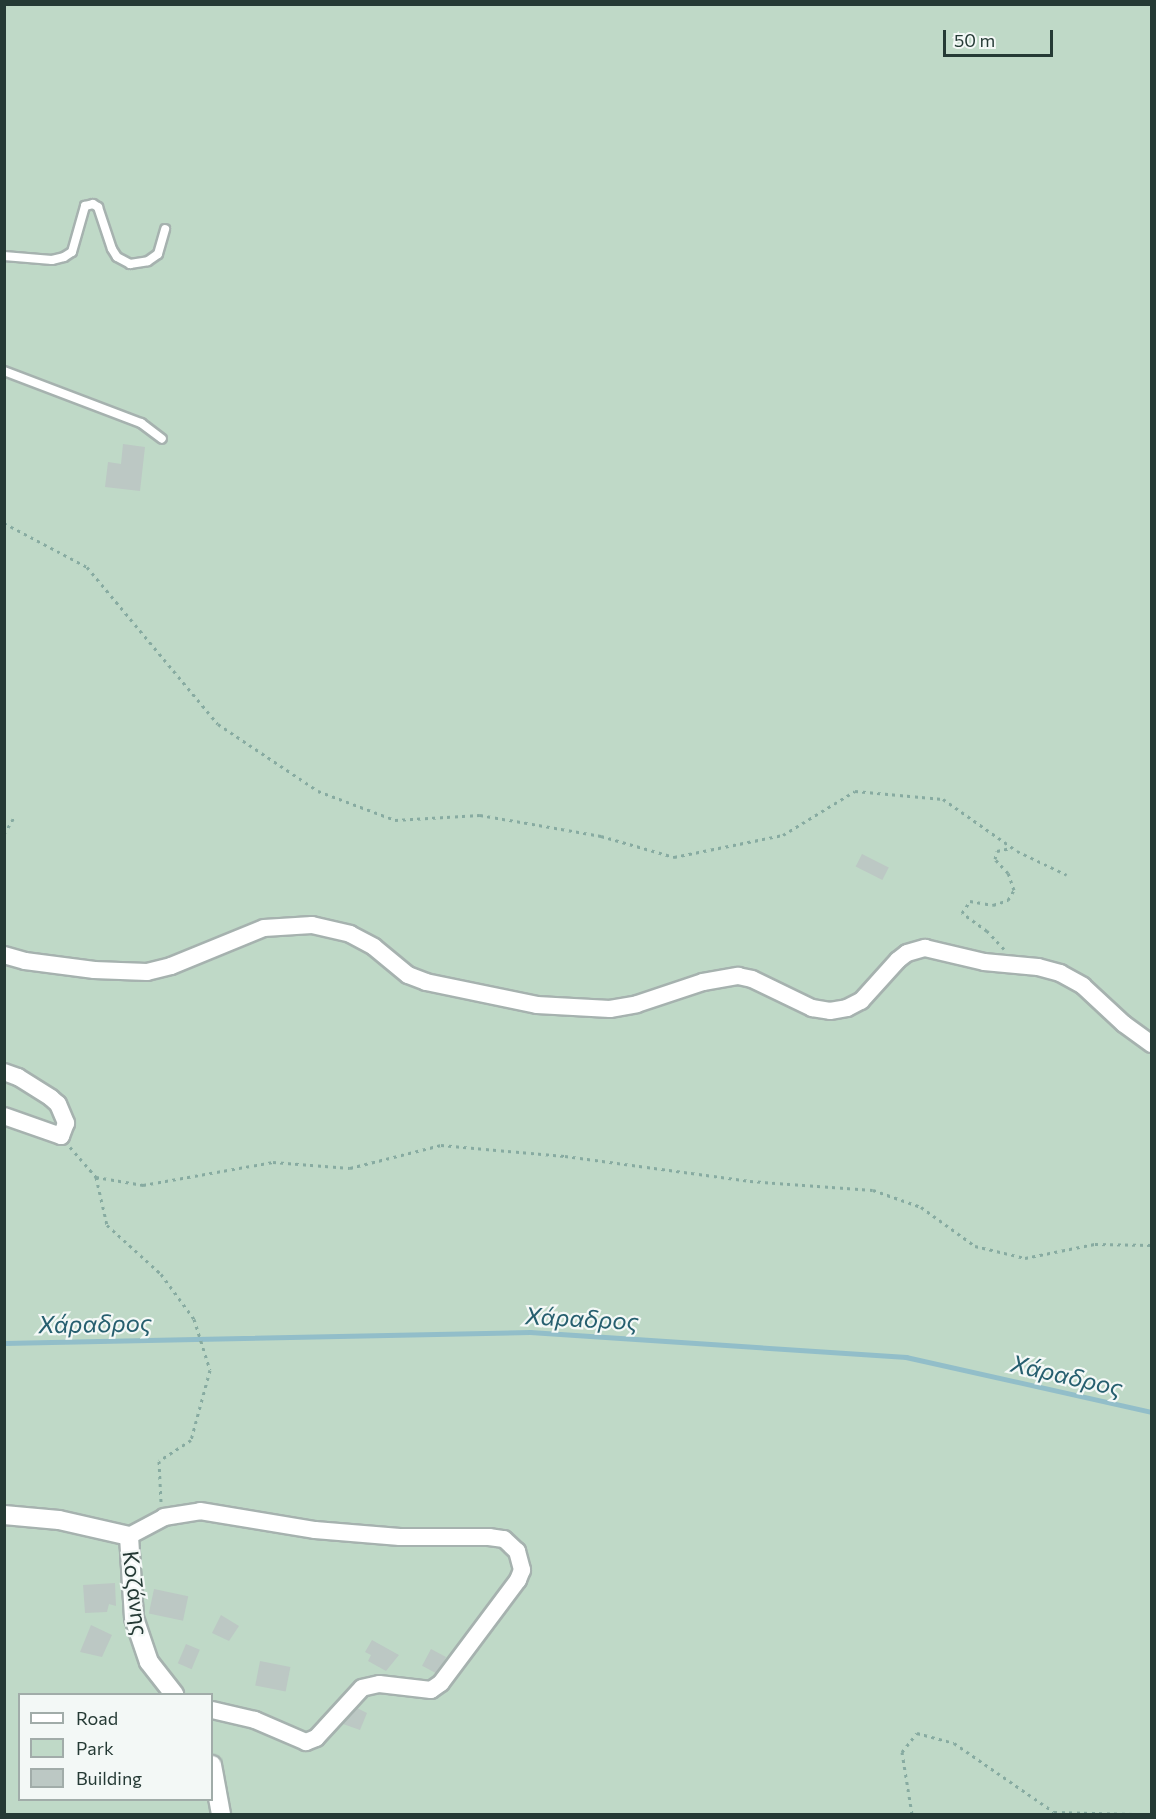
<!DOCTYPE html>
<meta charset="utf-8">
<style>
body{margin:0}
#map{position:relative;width:1156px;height:1819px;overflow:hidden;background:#e3ebe8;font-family:Commissioner,sans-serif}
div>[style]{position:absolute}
.green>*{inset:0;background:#bfd9c7}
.stream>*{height:4.5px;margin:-2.25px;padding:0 2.25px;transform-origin:2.25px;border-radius:2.25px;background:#92bec9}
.building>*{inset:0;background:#bcc8c4;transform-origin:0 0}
.path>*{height:3px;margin-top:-1.5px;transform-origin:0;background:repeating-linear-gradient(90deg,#87aba1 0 3px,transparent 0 7.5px)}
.roads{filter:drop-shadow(2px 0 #a6b2af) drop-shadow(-2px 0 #a6b2af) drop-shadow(0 2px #a6b2af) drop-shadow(0 -2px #a6b2af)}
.service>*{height:8px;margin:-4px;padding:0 4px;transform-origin:4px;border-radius:4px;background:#fff}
.minor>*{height:16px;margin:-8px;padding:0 8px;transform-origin:8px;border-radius:8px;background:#fff}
.tertiary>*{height:18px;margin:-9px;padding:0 9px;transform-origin:9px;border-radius:9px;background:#fff}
span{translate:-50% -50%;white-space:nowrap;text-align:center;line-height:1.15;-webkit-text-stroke:4.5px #f3f8f6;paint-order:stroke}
.street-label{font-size:22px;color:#253a35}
.water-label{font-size:24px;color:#265f6f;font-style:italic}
.frame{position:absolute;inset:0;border:6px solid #253a35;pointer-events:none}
.legend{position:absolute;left:18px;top:1693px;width:195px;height:108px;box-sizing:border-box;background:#f3f8f6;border:2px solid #a1aca9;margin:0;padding:8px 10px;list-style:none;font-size:18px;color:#253a35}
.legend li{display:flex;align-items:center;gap:12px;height:30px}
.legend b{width:30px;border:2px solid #a1aca9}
.scale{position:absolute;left:943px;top:30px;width:110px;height:27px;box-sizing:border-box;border:3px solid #253a35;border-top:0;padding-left:8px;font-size:18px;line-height:21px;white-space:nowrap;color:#253a35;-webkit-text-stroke:4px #f3f8f6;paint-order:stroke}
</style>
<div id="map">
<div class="green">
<div style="clip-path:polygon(evenodd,5px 5px,1151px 5px,1151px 1814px,5px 1814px,5px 5px,20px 1694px,212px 1694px,212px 1800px,20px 1800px,20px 1694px)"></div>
</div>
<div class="stream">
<div style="left:4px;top:1343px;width:526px;rotate:-1.2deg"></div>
<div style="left:530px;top:1332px;width:377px;rotate:3.8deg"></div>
<div style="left:906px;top:1357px;width:252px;rotate:12.6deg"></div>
</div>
<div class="building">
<div style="clip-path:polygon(123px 444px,145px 447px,140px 491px,105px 487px,108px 462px,121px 464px)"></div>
<div style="left:862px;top:854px;width:30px;height:14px;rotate:27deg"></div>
<div style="clip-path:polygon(115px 1583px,116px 1606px,109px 1604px,107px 1612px,85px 1613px,83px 1585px)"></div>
<div style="left:154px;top:1589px;width:35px;height:25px;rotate:12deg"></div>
<div style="clip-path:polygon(221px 1615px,239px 1626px,229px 1641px,212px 1633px)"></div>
<div style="clip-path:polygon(91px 1625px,112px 1635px,102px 1657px,80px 1652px)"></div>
<div style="clip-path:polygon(372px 1640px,399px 1655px,386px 1671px,368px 1661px,371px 1655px,365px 1652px)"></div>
<div style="left:186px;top:1644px;width:15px;height:21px;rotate:23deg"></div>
<div style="left:431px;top:1649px;width:17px;height:19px;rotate:28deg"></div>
<div style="left:260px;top:1661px;width:31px;height:25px;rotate:11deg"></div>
<div style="clip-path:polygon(357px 1708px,367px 1713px,360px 1730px,343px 1724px)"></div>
</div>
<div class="path">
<div style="left:4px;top:523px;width:94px;rotate:27.9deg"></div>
<div style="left:87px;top:567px;width:204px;rotate:50.2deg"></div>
<div style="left:218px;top:724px;width:120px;rotate:33.8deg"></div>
<div style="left:318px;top:791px;width:82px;rotate:20.6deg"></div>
<div style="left:395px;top:820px;width:85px;rotate:-3.4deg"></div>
<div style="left:480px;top:815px;width:123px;rotate:9.8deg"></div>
<div style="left:601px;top:836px;width:76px;rotate:16deg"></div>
<div style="left:674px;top:857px;width:111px;rotate:-11.4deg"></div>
<div style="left:783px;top:835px;width:84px;rotate:-31.4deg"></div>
<div style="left:855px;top:791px;width:88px;rotate:5.2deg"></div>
<div style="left:943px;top:799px;width:90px;rotate:35.1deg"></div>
<div style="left:4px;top:834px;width:21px;rotate:-59deg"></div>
<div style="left:1017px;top:851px;width:55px;rotate:25.6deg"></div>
<div style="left:1004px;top:949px;width:25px;rotate:-133deg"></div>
<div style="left:987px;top:931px;width:31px;rotate:-144deg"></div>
<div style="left:962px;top:913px;width:14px;rotate:-56deg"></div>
<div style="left:970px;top:901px;width:23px;rotate:10deg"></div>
<div style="left:993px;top:905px;width:16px;rotate:-18deg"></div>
<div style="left:1008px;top:900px;width:12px;rotate:-59deg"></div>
<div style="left:1014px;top:890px;width:18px;rotate:-109deg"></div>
<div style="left:1008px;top:873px;width:19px;rotate:-133deg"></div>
<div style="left:995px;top:859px;width:8px;rotate:-76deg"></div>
<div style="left:997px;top:851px;width:14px;rotate:-12deg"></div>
<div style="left:70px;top:1147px;width:40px;rotate:49deg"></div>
<div style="left:96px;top:1177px;width:48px;rotate:9.7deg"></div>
<div style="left:143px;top:1185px;width:132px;rotate:-10deg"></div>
<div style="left:273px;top:1162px;width:77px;rotate:4.5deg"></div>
<div style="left:350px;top:1168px;width:94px;rotate:-14.2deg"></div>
<div style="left:441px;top:1145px;width:124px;rotate:5.1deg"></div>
<div style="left:565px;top:1156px;width:187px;rotate:7.7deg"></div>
<div style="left:750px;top:1181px;width:123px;rotate:4.2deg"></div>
<div style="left:873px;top:1190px;width:51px;rotate:19.5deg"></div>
<div style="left:921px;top:1207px;width:67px;rotate:35.8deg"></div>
<div style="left:975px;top:1246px;width:51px;rotate:13.5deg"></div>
<div style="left:1025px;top:1258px;width:71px;rotate:-11.3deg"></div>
<div style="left:1095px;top:1244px;width:57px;rotate:1deg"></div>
<div style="left:96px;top:1177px;width:49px;rotate:77.1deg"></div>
<div style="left:107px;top:1225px;width:73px;rotate:42.2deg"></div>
<div style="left:161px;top:1274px;width:56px;rotate:53.7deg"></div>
<div style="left:194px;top:1319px;width:53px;rotate:72.6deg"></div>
<div style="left:210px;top:1370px;width:73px;rotate:105.2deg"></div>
<div style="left:191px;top:1440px;width:38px;rotate:147deg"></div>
<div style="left:159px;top:1461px;width:41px;rotate:87.2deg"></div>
<div style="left:912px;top:1814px;width:63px;rotate:-99.2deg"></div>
<div style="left:902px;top:1752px;width:24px;rotate:-52deg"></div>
<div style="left:917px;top:1733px;width:38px;rotate:15deg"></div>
<div style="left:954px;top:1743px;width:121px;rotate:34.6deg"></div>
<div style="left:1054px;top:1812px;width:80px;rotate:1.4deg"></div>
<div style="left:1145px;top:1814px;width:7px"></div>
</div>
<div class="roads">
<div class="service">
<div style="left:4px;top:256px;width:48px;rotate:4.8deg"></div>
<div style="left:52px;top:260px;width:12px;rotate:-14deg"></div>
<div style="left:64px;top:257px;width:9px;rotate:-32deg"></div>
<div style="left:72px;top:252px;width:48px;rotate:-74.2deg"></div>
<div style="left:85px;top:206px;width:8px;rotate:-14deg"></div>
<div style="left:93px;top:204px;width:6px;rotate:31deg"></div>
<div style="left:98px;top:207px;width:44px;rotate:71.6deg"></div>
<div style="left:112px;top:249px;width:9px;rotate:58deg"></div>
<div style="left:117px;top:257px;width:15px;rotate:28deg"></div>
<div style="left:130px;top:264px;width:18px;rotate:-9deg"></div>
<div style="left:148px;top:261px;width:12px;rotate:-35deg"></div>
<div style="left:158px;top:254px;width:26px;rotate:-74deg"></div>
<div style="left:4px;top:371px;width:147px;rotate:20.8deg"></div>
<div style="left:141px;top:423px;width:26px;rotate:37deg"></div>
</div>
<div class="minor">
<div style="left:4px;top:955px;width:22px;rotate:16deg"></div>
<div style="left:25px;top:961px;width:70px;rotate:7.4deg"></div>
<div style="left:94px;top:970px;width:53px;rotate:2.2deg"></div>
<div style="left:147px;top:972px;width:25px;rotate:-14deg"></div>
<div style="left:171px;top:966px;width:100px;rotate:-22.2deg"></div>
<div style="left:264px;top:928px;width:48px;rotate:-3.6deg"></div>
<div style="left:312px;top:925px;width:39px;rotate:13deg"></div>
<div style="left:350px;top:934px;width:27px;rotate:28deg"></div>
<div style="left:374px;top:947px;width:44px;rotate:39.5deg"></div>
<div style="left:408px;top:975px;width:19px;rotate:21deg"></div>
<div style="left:426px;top:982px;width:113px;rotate:11.7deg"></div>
<div style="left:537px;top:1005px;width:73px;rotate:3.1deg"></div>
<div style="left:610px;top:1009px;width:27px;rotate:-10deg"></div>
<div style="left:637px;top:1004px;width:70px;rotate:-18.4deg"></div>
<div style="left:703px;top:982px;width:36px;rotate:-10deg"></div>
<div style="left:738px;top:976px;width:14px;rotate:12deg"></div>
<div style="left:752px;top:979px;width:67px;rotate:25.8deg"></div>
<div style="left:812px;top:1008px;width:18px;rotate:9deg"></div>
<div style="left:830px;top:1011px;width:17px;rotate:-10deg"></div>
<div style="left:847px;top:1008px;width:16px;rotate:-27deg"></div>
<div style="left:861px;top:1001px;width:55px;rotate:-47.9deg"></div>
<div style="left:898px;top:960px;width:11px;rotate:-38deg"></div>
<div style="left:907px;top:953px;width:19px;rotate:-16deg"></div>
<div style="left:925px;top:948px;width:61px;rotate:13.3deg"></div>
<div style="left:984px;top:962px;width:54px;rotate:5.3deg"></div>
<div style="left:1038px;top:967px;width:23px;rotate:15deg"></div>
<div style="left:1060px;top:973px;width:26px;rotate:29deg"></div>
<div style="left:1083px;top:986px;width:56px;rotate:42.8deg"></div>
<div style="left:1124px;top:1024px;width:34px;rotate:36deg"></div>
<div style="left:4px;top:1072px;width:15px;rotate:20deg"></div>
<div style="left:18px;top:1077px;width:39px;rotate:32deg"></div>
<div style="left:51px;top:1098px;width:9px;rotate:41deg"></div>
<div style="left:58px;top:1104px;width:21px;rotate:67deg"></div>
<div style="left:66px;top:1123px;width:14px;rotate:111deg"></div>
<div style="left:61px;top:1136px;width:60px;rotate:-160.7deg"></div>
<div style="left:129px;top:1536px;width:40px;rotate:-28deg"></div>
<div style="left:164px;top:1517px;width:36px;rotate:-9deg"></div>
<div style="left:200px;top:1511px;width:117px;rotate:9.4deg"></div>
<div style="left:315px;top:1530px;width:85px;rotate:4.7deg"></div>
<div style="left:400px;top:1537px;width:89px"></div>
<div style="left:489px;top:1537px;width:15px;rotate:8deg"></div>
<div style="left:504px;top:1539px;width:18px;rotate:43deg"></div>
<div style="left:517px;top:1551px;width:20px;rotate:75deg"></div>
<div style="left:522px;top:1570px;width:11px;rotate:112deg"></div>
<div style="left:518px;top:1580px;width:129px;rotate:126.8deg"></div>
<div style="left:441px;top:1683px;width:12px;rotate:145deg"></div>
<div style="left:431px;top:1690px;width:52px;rotate:-173.4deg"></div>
<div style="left:379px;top:1684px;width:17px;rotate:167deg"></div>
<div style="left:362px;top:1688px;width:68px;rotate:132.6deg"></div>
<div style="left:316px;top:1738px;width:11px;rotate:158deg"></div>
<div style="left:306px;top:1742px;width:56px;rotate:-156.7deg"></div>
<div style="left:255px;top:1720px;width:44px;rotate:-166.9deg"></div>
</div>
<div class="tertiary">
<div style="left:4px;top:1515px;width:55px;rotate:5.2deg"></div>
<div style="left:59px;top:1520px;width:72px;rotate:12.9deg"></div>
<div style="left:129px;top:1536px;width:82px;rotate:86.5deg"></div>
<div style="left:134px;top:1618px;width:46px;rotate:71.2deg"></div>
<div style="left:149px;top:1662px;width:41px;rotate:52deg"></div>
<div style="left:212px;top:1765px;width:50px;rotate:79.6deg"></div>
</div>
</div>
<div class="street-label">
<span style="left:136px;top:1593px;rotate:83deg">Κοζάνης</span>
</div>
<div class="water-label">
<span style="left:582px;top:1318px;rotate:3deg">Χάραδρος</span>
<span style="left:95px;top:1323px;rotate:-1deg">Χάραδρος</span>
<span style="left:1067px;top:1375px;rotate:13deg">Χάραδρος</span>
</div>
<div class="frame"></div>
<ul class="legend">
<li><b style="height:8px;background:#fff"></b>Road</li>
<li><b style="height:16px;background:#bfd9c7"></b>Park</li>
<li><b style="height:16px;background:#bcc8c4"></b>Building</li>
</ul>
<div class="scale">50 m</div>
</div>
